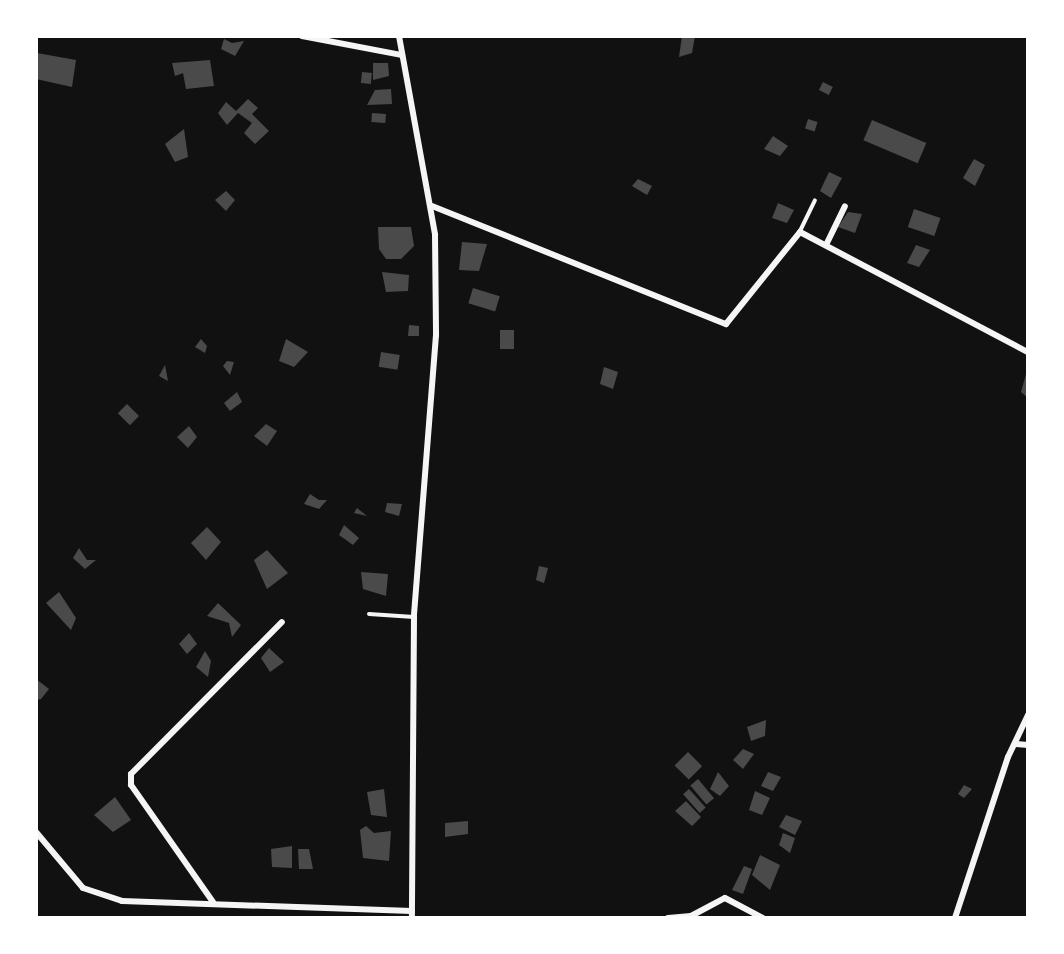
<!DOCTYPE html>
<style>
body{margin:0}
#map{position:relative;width:1064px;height:954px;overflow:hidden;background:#111;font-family:"Zilla Slab",serif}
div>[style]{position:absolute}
.building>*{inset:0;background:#4a4a4a;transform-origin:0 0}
.service>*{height:4px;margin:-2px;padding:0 2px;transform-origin:2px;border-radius:2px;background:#f5f5f5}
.minor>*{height:6px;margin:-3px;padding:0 3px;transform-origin:3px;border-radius:3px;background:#f5f5f5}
span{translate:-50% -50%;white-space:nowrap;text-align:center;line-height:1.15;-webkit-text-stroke:4.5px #fff;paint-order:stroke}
.frame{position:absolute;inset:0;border:38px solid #fff;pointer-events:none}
</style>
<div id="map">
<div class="building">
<div style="clip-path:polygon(682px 36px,695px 36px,692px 53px,679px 57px)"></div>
<div style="clip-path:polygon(224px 39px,232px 43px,244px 41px,235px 56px,221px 49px)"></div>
<div style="clip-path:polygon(37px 53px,76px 60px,72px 87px,36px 79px)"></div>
<div style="clip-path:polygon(210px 60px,214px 86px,186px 89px,183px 73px,175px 76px,172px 63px)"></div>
<div style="clip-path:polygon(373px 63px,388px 63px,389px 76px,373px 80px)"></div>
<div style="left:362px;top:72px;width:10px;height:11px;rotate:6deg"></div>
<div style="left:823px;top:82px;width:11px;height:9px;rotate:27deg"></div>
<div style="clip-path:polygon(391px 89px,392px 104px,367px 105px,375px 90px)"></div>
<div style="clip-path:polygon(248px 99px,258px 108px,252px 114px,269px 131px,255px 144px,244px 133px,252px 123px,238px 113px,227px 125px,218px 113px,226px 102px,236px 111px)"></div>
<div style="left:372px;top:113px;width:14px;height:9px;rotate:4deg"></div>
<div style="left:808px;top:119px;width:10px;height:10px;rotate:17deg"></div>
<div style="left:872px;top:120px;width:59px;height:22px;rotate:23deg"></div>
<div style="clip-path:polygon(184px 129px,188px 157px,175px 162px,165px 144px)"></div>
<div style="clip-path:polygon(773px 136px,788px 146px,780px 156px,764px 149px)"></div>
<div style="clip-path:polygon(974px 159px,985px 165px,975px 186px,963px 178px)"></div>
<div style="clip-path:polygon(829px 172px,842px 178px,831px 198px,820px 191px)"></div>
<div style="clip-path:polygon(638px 179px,652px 186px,647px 195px,632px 186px)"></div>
<div style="clip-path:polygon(226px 191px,235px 200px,226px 211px,215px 200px)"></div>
<div style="clip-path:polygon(778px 203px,794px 210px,787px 223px,772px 218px)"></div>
<div style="left:914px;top:209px;width:28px;height:19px;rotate:19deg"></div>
<div style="clip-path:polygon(848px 212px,862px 214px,855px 233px,838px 227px)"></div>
<div style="clip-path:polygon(378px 227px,411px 227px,414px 246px,401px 259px,386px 259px,379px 249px)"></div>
<div style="clip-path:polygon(462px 242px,487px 244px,479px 271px,459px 270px)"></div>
<div style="clip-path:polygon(916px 245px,930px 250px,919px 267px,907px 263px)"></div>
<div style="clip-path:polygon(382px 272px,409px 275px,408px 291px,386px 292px)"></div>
<div style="left:473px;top:288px;width:28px;height:16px;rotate:17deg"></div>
<div style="clip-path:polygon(409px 325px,419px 326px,419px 336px,408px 336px)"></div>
<div style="left:514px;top:330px;width:19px;height:14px;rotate:90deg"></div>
<div style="clip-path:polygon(201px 339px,207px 346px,205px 353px,195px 347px)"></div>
<div style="clip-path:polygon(286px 339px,308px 352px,294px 367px,279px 361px)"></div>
<div style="left:381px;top:352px;width:19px;height:15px;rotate:9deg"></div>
<div style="clip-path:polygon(227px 361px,234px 362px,230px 375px,223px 366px)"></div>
<div style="clip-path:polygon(165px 365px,168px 381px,159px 376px)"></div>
<div style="clip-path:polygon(604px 367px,618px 372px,613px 389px,600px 384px)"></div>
<div style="clip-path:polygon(1026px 374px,1028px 376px,1028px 398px,1021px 392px)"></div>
<div style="clip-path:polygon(237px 392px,242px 402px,230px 411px,224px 403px)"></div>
<div style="left:127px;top:404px;width:17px;height:13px;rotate:45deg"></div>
<div style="clip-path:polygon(266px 424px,277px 431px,267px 446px,254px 436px)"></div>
<div style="clip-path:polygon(189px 426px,197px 437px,188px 448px,177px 437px)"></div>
<div style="clip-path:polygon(310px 494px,319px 500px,327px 500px,319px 509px,304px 504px)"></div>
<div style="clip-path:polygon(387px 503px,402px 504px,399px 516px,385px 512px)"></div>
<div style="clip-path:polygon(357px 508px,367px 516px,354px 513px)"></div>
<div style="clip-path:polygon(344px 525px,359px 538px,353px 545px,339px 535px)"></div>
<div style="clip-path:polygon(207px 527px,221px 542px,206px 560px,191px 543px)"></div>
<div style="clip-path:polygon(79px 548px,87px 560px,96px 560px,85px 569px,73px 558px)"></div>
<div style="clip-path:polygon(267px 550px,288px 573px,267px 589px,254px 560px)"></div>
<div style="clip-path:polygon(539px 566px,548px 568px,544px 583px,536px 580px)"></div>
<div style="clip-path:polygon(361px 572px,388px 574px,386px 596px,363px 589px)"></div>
<div style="clip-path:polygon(59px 592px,76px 618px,71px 630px,46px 603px)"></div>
<div style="clip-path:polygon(218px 603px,241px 625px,232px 637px,229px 623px,207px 616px)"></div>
<div style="clip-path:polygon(189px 633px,197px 644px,187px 654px,179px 644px)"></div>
<div style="clip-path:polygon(269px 648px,284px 662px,270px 672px,261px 658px)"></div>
<div style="clip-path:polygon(205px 651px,211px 661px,208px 677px,196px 667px)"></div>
<div style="clip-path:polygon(36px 679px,49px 689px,41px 699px,36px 700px)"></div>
<div style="clip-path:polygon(766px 720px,765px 736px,751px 741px,747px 727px)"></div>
<div style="clip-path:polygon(743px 749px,754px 754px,743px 769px,733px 760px)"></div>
<div style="left:688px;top:752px;width:20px;height:19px;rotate:45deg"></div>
<div style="clip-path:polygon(718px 772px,729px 786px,720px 796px,710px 789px)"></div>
<div style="clip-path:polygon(768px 772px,781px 777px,773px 791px,761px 786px)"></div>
<div style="left:698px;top:779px;width:25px;height:10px;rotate:50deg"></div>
<div style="clip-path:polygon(964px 785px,972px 789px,964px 798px,958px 794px)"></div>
<div style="clip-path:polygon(384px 789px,387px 817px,371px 815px,367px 792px)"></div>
<div style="left:689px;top:789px;width:25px;height:8px;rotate:48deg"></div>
<div style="clip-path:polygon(755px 791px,770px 798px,762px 815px,749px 810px)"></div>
<div style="clip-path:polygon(115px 797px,131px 820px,113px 832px,94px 815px)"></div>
<div style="clip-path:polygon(686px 801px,701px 817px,692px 826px,675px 811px)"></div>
<div style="clip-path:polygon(786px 815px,802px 821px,795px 835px,779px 827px)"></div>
<div style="clip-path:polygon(468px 821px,468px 834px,445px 837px,445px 823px)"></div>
<div style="clip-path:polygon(366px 826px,374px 833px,391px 831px,389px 861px,363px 858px,360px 830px)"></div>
<div style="clip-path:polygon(783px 833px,795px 838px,790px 853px,779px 845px)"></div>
<div style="clip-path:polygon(292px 846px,292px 868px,272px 867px,271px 849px)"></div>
<div style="clip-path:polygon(298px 849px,309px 849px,313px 869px,299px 869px)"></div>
<div style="clip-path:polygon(760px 855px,780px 865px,770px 890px,752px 875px)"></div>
<div style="clip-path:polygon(744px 866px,752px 869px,743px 894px,732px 890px)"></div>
</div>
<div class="service">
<div style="left:800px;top:231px;width:34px;rotate:-64deg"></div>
<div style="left:369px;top:614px;width:45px;rotate:3.8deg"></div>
</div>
<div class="minor">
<div style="left:302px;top:36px;width:102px;rotate:10.8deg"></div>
<div style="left:399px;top:36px;width:202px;rotate:79.7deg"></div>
<div style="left:435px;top:235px;width:100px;rotate:89.4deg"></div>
<div style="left:436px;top:335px;width:283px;rotate:94.5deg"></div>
<div style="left:414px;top:617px;width:301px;rotate:90.4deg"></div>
<div style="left:432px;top:206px;width:317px;rotate:21.9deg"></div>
<div style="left:726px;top:324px;width:118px;rotate:-51.2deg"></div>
<div style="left:800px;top:232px;width:258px;rotate:27.8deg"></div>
<div style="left:826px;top:245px;width:43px;rotate:-64deg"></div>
<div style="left:1016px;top:744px;width:12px;rotate:5deg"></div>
<div style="left:36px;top:832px;width:73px;rotate:50deg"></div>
<div style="left:83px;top:888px;width:41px;rotate:18.4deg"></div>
<div style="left:122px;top:901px;width:290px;rotate:2deg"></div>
<div style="left:213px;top:902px;width:143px;rotate:-125deg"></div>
<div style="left:131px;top:785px;width:11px;rotate:-90deg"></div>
<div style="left:131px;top:774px;width:214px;rotate:-45.2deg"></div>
<div style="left:668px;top:918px;width:23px;rotate:-5deg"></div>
<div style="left:691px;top:916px;width:38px;rotate:-28deg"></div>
<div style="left:725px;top:898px;width:43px;rotate:27.8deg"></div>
<div style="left:955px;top:918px;width:169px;rotate:-71.8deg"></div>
<div style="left:1008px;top:757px;width:47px;rotate:-64.5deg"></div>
</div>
<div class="frame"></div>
</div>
